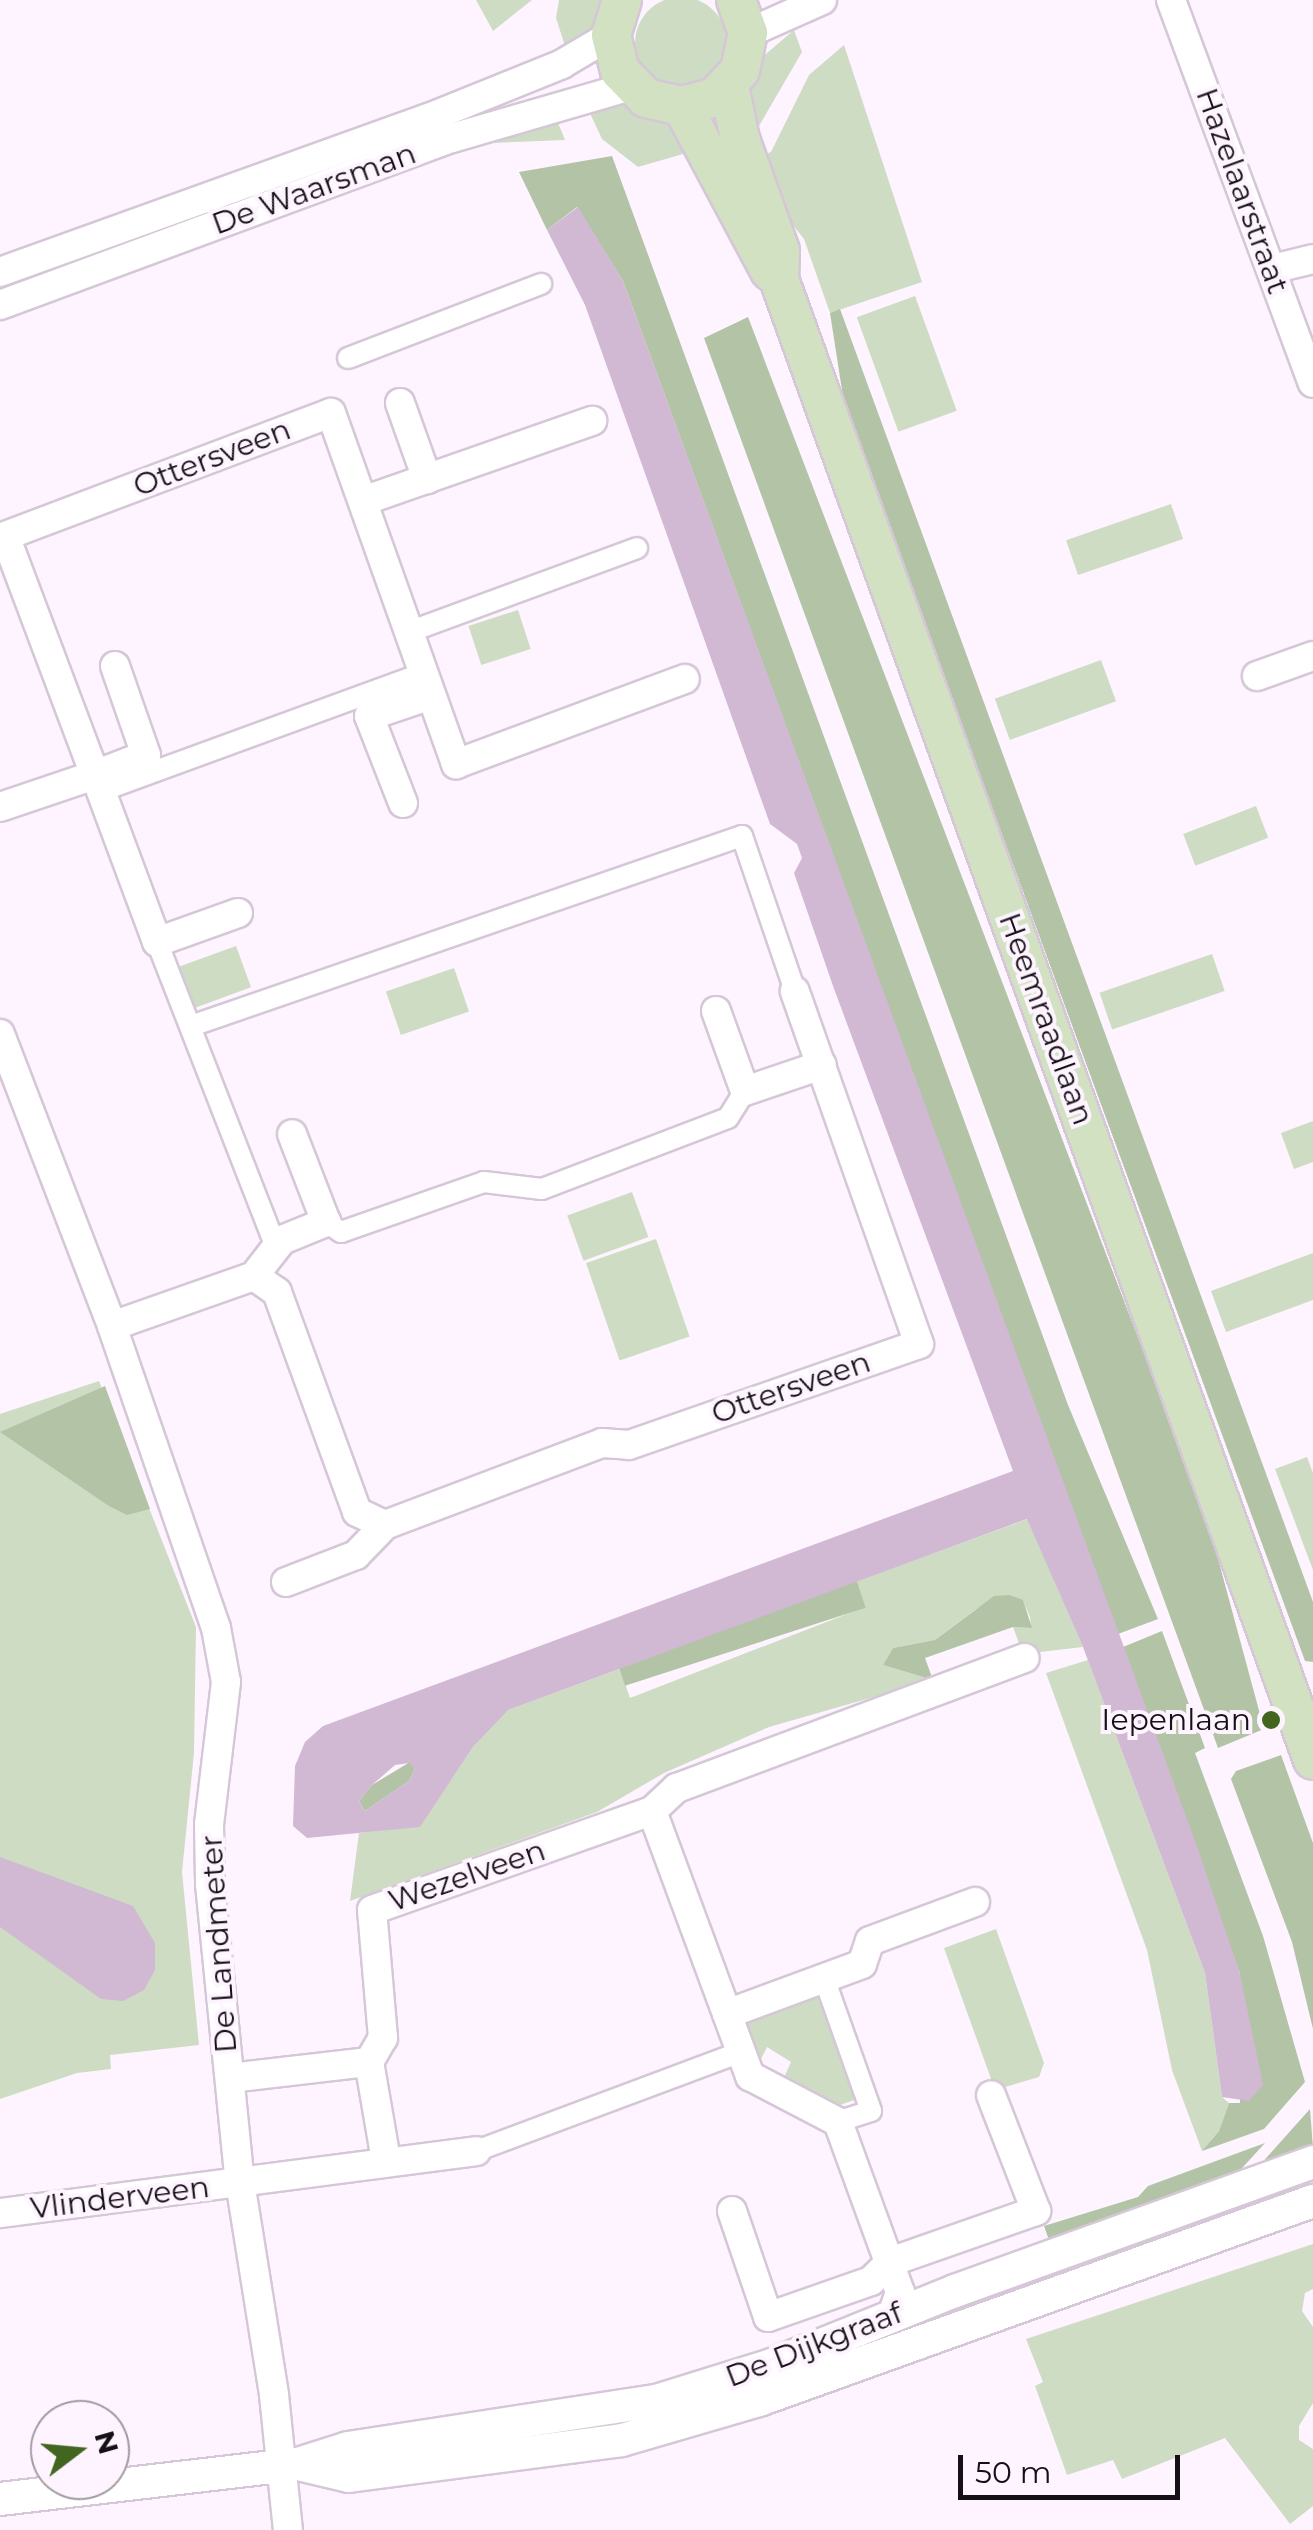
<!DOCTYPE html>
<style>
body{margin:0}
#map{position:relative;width:1313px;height:2530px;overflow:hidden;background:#fef4ff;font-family:Montserrat,sans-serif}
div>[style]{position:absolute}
.green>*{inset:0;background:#cedcc4;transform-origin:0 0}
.round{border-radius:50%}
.forest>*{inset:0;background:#b2c3a6;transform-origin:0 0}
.water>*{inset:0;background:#d1b9d4}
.roads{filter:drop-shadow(2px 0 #d5c7d7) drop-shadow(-2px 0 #d5c7d7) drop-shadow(0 2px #d5c7d7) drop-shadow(0 -2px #d5c7d7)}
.pedestrian>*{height:20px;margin:-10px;padding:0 10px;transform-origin:10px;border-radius:10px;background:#fff}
.minor>*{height:28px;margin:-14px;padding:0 14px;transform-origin:14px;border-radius:14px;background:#fff}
.tertiary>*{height:32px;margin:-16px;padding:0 16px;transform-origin:16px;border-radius:16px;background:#fff}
.secondary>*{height:38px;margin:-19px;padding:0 19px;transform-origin:19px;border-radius:19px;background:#d1e1c2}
.dots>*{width:28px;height:28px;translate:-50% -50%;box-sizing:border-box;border:5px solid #fef4ff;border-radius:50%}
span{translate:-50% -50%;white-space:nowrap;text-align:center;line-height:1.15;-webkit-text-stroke:8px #fef4ff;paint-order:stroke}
.street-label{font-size:30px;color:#151016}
.poi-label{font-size:30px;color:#151016}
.right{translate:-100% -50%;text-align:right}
.north{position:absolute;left:30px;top:2400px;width:100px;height:100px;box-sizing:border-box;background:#fef4ff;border:2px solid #a199a2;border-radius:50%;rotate:74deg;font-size:28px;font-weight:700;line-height:40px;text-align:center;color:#151016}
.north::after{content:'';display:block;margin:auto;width:35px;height:45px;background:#42661f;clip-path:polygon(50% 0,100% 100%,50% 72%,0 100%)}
.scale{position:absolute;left:958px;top:2455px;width:222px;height:45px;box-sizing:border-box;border:5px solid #151016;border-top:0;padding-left:12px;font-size:30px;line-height:35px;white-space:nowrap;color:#151016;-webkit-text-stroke:8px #fef4ff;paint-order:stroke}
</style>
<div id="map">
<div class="green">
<div class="round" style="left:635px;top:-3px;width:92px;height:92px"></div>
<div style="clip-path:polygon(476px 0,532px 0,493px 31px)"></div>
<div style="clip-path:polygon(559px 0,611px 0,591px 36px,567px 52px,556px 18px)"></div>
<div style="clip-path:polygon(794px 30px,802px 52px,759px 126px,746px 131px,744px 98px,760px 59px)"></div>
<div style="clip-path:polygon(844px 45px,922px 282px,830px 313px,804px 239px,768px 194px,755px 158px,771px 152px,809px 75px)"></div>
<div style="clip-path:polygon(619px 104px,668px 125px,690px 152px,638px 167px,602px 139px,588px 109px)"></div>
<div style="clip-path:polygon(556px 118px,565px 140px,491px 143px,489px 136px)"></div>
<div style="left:915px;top:296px;width:122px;height:62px;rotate:70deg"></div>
<div style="left:1171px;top:504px;width:37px;height:111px;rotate:71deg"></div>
<div style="left:518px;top:610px;width:41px;height:52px;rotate:72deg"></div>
<div style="left:1101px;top:660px;width:44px;height:113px;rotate:70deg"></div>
<div style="left:1256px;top:806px;width:34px;height:78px;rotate:69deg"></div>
<div style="left:236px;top:946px;width:44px;height:61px;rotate:70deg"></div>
<div style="left:1212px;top:954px;width:39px;height:119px;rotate:71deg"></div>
<div style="left:454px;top:968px;width:46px;height:72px;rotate:71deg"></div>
<div style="clip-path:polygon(1313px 1121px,1313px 1162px,1294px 1169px,1281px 1133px)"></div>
<div style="left:632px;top:1192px;width:48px;height:69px;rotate:70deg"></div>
<div style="left:656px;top:1239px;width:103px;height:74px;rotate:71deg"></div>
<div style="clip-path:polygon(1313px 1253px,1313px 1300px,1226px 1332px,1211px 1291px)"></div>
<div style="clip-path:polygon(99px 1381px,196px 1627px,194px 1753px,182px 1872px,199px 2045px,110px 2055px,111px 2069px,77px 2073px,0 2099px,0 1414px)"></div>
<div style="clip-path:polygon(1307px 1457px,1313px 1473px,1313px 1570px,1275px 1469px)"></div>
<div style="clip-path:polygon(1028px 1519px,1083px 1647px,1023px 1654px,1013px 1627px,1031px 1628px,1030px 1617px,1023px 1601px,1010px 1595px,976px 1609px,935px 1640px,893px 1648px,883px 1665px,933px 1680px,769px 1727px,664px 1773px,597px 1812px,350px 1901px,359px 1833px,420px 1826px,473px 1747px,507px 1710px,620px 1669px,630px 1698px,865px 1607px,857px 1581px)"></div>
<div style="clip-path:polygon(1088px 1660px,1205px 1973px,1222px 2097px,1229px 2103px,1219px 2131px,1202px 2151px,1172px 2070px,1147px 1950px,1046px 1673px)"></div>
<div style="clip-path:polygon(996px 1929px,1044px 2063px,1039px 2077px,995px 2090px,944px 1948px)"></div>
<div style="clip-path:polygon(818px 1992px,857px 2099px,840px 2105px,783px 2080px,791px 2062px,767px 2047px,758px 2065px,743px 2021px)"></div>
<div style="clip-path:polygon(1313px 2244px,1313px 2289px,1305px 2293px,1302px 2311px,1313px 2327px,1313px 2403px,1299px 2426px,1299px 2440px,1313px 2449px,1313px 2506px,1290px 2524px,1225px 2438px,1122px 2479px,1113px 2460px,1067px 2475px,1035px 2386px,1043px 2382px,1026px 2339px)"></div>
</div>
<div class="forest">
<div style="clip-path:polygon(612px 156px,1068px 1405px,1158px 1619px,1118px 1634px,623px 281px,577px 207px,547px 230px,519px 172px)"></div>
<div style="clip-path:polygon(840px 309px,1313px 1602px,1313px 1662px,1305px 1661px,844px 403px,830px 313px)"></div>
<div style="clip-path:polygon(748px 317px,1207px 1518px,1264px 1729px,1218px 1748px,704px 338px)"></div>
<div style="clip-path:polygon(105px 1386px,150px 1509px,127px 1515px,109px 1506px,0 1432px)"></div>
<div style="left:857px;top:1581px;width:28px;height:253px;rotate:72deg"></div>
<div style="clip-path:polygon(1010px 1595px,1023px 1600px,1032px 1628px,1013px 1627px,925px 1658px,933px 1680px,883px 1665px,893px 1648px,935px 1640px,994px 1596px)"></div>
<div style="clip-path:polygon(1162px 1631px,1205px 1748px,1195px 1753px,1263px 1936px,1305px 2082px,1264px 2129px,1202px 2151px,1219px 2131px,1229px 2103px,1240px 2103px,1240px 1974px,1123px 1647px)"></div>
<div style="clip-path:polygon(1281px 1755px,1313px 1843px,1313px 2029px,1292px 1942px,1231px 1779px,1236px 1771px)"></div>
<div style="clip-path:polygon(410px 1762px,415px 1769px,409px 1781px,365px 1811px,359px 1801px,372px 1785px)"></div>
<div style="clip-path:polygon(1310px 2109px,1313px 2148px,1252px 2174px)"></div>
<div style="clip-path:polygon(1265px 2143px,1232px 2179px,1050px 2243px,1044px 2226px,1138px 2197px,1148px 2186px)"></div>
</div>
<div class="water">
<div style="clip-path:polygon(evenodd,578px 207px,623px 281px,1198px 1849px,1240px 1974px,1263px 2085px,1249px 2101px,1222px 2097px,1205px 1973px,1083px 1647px,1027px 1519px,508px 1710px,473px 1747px,420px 1827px,307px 1838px,293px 1826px,295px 1766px,305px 1742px,323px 1726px,1013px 1471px,833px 986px,794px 873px,802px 858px,797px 844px,770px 824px,585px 305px,547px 230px,578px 207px,410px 1763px,415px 1769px,409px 1781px,365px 1811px,359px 1801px,372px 1785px,395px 1765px,410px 1763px)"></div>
<div style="clip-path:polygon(0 1857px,133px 1906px,155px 1943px,155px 1970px,144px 1990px,123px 2001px,101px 1999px,0 1927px)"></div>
</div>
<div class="roads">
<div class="pedestrian">
<div style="left:348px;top:358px;width:207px;rotate:-21deg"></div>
<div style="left:409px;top:632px;width:243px;rotate:-20.2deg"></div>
<div style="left:101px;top:791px;width:344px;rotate:-20.1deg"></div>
<div style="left:157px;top:942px;width:327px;rotate:68.7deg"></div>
<div style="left:191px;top:1026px;width:583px;rotate:-19.03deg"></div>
<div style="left:742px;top:836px;width:164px;rotate:71.1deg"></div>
<div style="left:326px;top:1222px;width:18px;rotate:34deg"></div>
<div style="left:341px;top:1232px;width:151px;rotate:-19.3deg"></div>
<div style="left:484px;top:1182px;width:58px;rotate:6.9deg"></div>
<div style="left:542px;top:1189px;width:199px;rotate:-20.9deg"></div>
<div style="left:728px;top:1118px;width:32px;rotate:-58deg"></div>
<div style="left:824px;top:1978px;width:141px;rotate:70.5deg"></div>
<div style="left:871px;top:2111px;width:35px;rotate:162deg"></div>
<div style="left:476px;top:2151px;width:283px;rotate:-20.5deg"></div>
</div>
<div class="minor">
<div style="left:1171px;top:0;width:408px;rotate:69.7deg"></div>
<div style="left:748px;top:33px;width:81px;rotate:-24deg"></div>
<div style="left:1272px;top:269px;width:42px;rotate:-13.7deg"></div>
<div style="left:0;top:272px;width:469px;rotate:-19.8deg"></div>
<div style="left:441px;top:113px;width:131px;rotate:-22deg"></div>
<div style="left:562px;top:64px;width:57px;rotate:-30.6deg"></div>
<div style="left:0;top:305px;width:482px;rotate:-20.3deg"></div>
<div style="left:452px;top:138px;width:186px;rotate:-16.2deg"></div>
<div style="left:400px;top:403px;width:81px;rotate:70.4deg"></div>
<div style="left:363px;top:501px;width:243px;rotate:-19.3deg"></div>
<div style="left:115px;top:666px;width:94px;rotate:70.8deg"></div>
<div style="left:146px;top:755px;width:55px;rotate:158.6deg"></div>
<div style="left:95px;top:775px;width:178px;rotate:69.6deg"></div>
<div style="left:157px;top:942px;width:86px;rotate:-19.7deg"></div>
<div style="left:1257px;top:676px;width:59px;rotate:-19.7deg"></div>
<div style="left:403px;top:803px;width:93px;rotate:-111.3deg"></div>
<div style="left:369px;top:716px;width:65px;rotate:-18.7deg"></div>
<div style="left:0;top:807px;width:100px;rotate:-18.6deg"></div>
<div style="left:95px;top:775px;width:255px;rotate:-110.6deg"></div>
<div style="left:5px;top:536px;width:348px;rotate:-20.7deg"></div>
<div style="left:331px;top:413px;width:373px;rotate:70.4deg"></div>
<div style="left:456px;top:764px;width:244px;rotate:-20.4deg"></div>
<div style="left:716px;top:1011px;width:85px;rotate:70.1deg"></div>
<div style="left:745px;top:1091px;width:81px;rotate:-18.7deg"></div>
<div style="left:0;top:1034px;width:313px;rotate:69deg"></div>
<div style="left:112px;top:1326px;width:319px;rotate:71deg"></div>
<div style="left:216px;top:1628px;width:55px;rotate:79.5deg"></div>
<div style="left:226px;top:1682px;width:143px;rotate:96.8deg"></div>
<div style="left:209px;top:1824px;width:60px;rotate:89deg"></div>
<div style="left:210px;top:1884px;width:300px;rotate:84.3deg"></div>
<div style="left:240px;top:2182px;width:216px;rotate:80.9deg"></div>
<div style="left:274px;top:2395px;width:136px;rotate:84.1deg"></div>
<div style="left:254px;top:1276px;width:28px;rotate:35deg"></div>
<div style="left:277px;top:1292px;width:234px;rotate:70deg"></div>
<div style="left:357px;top:1512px;width:31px;rotate:25deg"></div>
<div style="left:385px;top:1525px;width:232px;rotate:-20.7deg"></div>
<div style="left:602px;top:1443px;width:27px;rotate:4deg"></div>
<div style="left:629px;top:1445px;width:307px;rotate:-19.2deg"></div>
<div style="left:919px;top:1344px;width:374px;rotate:-109.4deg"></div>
<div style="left:112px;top:1326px;width:151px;rotate:-19.4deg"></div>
<div style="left:254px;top:1276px;width:46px;rotate:-52.1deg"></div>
<div style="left:282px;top:1240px;width:48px;rotate:-22.2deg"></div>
<div style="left:326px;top:1222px;width:94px;rotate:-111.1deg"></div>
<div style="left:286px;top:1582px;width:75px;rotate:-21.1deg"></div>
<div style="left:356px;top:1555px;width:42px;rotate:-46deg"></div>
<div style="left:652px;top:1811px;width:283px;rotate:69.7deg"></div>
<div style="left:750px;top:2076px;width:99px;rotate:27.6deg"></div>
<div style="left:838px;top:2122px;width:181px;rotate:70deg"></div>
<div style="left:900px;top:2292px;width:28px;rotate:109deg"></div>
<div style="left:727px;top:2014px;width:144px;rotate:-20.3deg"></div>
<div style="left:862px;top:1964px;width:24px;rotate:-71deg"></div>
<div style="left:870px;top:1941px;width:112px;rotate:-20.4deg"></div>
<div style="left:230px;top:2078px;width:140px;rotate:-6.6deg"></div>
<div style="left:386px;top:2160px;width:99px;rotate:-99.8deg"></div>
<div style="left:369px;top:2062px;width:28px;rotate:-60deg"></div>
<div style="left:383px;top:2038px;width:128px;rotate:-94.9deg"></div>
<div style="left:372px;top:1910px;width:297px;rotate:-19.5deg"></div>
<div style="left:652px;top:1811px;width:34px;rotate:-43deg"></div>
<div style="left:677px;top:1788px;width:371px;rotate:-20.5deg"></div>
<div style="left:732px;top:2211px;width:112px;rotate:71.2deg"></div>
<div style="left:768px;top:2317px;width:109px;rotate:-19.3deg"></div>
<div style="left:871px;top:2281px;width:27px;rotate:-45deg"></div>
<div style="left:890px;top:2262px;width:155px;rotate:-19.3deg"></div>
<div style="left:1036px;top:2211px;width:124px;rotate:-111.2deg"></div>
<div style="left:0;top:2213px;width:480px;rotate:-7.4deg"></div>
</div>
<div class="tertiary">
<div style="left:298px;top:2464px;width:52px;rotate:-17.7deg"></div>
<div style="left:348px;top:2448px;width:312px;rotate:-8.7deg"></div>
<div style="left:656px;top:2401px;width:118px;rotate:-17.2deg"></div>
<div style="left:769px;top:2366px;width:201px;rotate:-22deg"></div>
<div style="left:955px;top:2291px;width:381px;rotate:-19.8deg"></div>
<div style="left:298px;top:2464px;width:52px;rotate:13.2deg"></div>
<div style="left:349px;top:2476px;width:275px;rotate:-7.5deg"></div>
<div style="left:622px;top:2440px;width:143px;rotate:-16.3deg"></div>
<div style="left:759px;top:2400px;width:589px;rotate:-19.76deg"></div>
<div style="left:0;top:2499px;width:284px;rotate:-6.7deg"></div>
</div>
<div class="secondary">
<div style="left:622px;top:0;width:37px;rotate:107deg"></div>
<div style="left:611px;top:35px;width:37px;rotate:76deg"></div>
<div style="left:620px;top:71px;width:37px;rotate:46deg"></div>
<div style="left:646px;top:98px;width:37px;rotate:13deg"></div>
<div style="left:682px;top:106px;width:34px;rotate:-15deg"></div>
<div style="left:715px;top:97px;width:37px;rotate:-47deg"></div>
<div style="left:740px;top:70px;width:38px;rotate:-78deg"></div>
<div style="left:748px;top:33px;width:35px;rotate:-110deg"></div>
<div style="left:729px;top:86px;width:54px;rotate:78.3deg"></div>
<div style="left:740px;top:139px;width:119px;rotate:70.3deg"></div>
<div style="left:780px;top:251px;width:28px;rotate:92deg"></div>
<div style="left:779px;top:279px;width:1574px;rotate:70.17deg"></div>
<div style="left:682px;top:106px;width:187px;rotate:61.9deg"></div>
</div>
</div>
<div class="dots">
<div style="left:1271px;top:1720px;background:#42661f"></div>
</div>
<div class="street-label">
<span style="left:314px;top:189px;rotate:-20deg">De Waarsman</span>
<span style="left:1242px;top:191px;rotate:70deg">Hazelaarstraat</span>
<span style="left:212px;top:458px;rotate:-21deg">Ottersveen</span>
<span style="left:1046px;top:1019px;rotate:70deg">Heemraadlaan</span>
<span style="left:791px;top:1388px;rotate:-19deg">Ottersveen</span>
<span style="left:467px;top:1876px;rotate:-19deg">Wezelveen</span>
<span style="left:219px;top:1944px;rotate:-94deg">De Landmeter</span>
<span style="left:120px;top:2198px;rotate:-7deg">Vlinderveen</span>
<span style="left:814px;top:2345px;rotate:-21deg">De Dijkgraaf</span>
</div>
<div class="poi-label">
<span class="right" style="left:1251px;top:1720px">Iepenlaan</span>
</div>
<div class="north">N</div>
<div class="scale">50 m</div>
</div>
